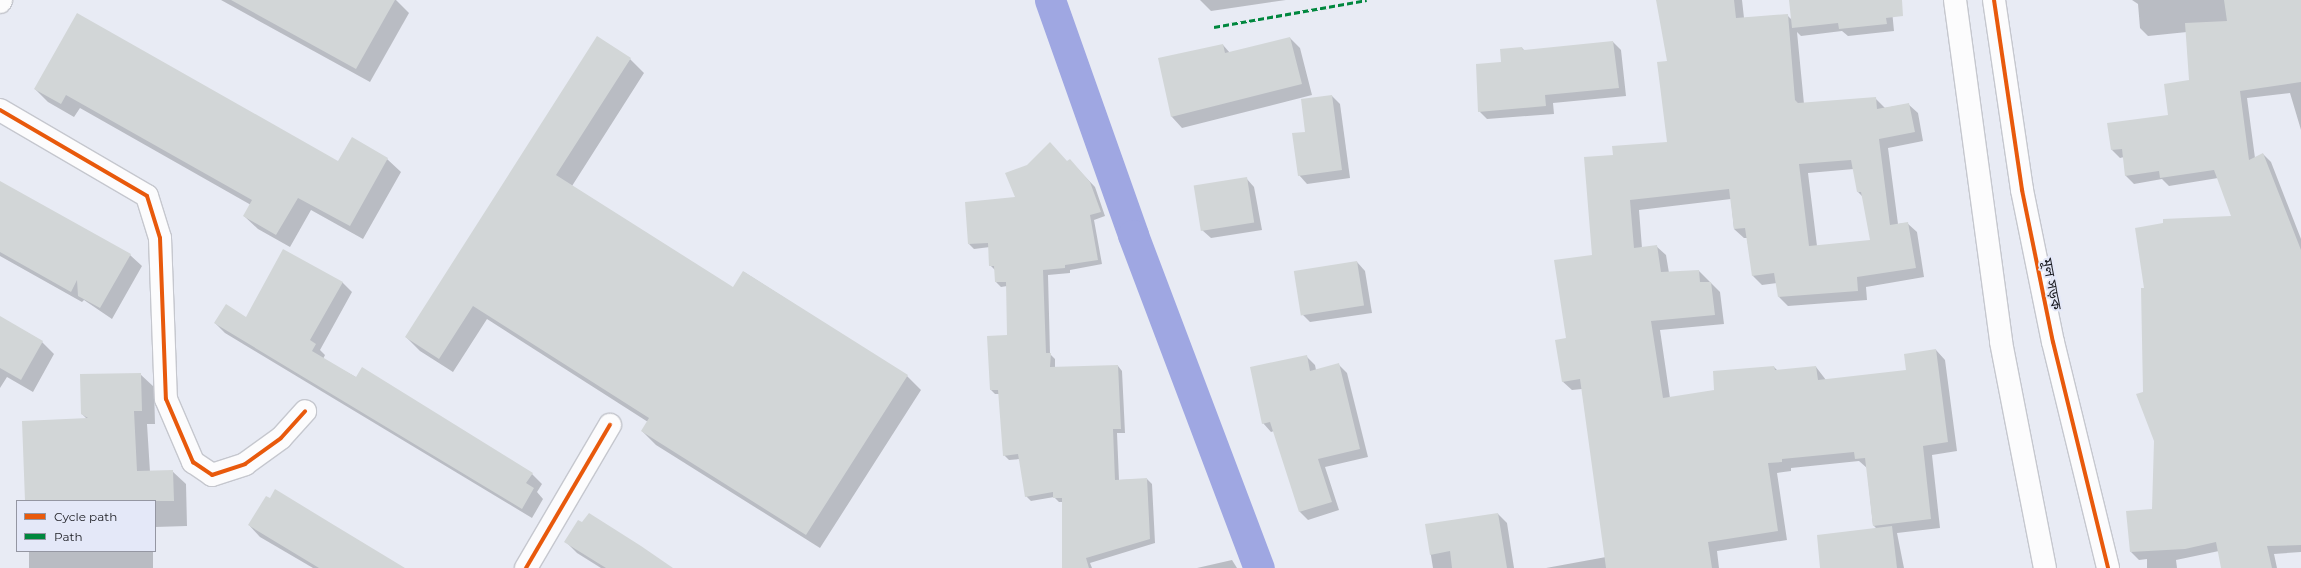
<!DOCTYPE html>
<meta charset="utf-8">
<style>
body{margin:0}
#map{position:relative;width:2301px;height:568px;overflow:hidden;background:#e8ebf4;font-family:Montserrat,"Noto Sans Bengali",sans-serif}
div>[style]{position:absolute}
.shadow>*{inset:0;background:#0003;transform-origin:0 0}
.canal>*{height:31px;margin:-15.5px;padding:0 15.5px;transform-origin:15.5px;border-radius:15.5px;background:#9fa7e2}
.building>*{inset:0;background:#d2d6d7;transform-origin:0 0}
.roads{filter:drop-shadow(1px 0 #c5c7ce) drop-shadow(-1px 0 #c5c7ce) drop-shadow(0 1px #c5c7ce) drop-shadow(0 -1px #c5c7ce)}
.street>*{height:22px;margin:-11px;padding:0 11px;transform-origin:11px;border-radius:11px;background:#fcfcfd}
.secondary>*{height:22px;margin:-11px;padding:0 11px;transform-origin:11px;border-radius:11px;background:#fcfcfd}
.quiet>*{height:3px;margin-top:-1.5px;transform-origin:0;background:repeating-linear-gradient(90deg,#00873e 0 6px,transparent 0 9px)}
.cycleway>*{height:4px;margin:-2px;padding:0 2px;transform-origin:2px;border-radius:2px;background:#e8590c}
span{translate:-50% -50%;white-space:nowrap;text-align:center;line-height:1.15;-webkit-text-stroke:4px #e4e8f8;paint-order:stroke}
.street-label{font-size:14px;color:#1b1c22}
.legend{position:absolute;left:16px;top:500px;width:140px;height:52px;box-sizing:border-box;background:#e4e8f8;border:1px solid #9496a2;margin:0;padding:5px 7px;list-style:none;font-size:12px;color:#1b1c22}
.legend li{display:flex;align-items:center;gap:8px;height:20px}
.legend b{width:20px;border:1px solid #9496a2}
</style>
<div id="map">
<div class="shadow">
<div style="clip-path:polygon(221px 0,396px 0,409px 13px,370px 82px)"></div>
<div style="clip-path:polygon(1200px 0,1286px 0,1211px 11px)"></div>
<div style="clip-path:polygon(evenodd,1657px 0,1742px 0,1744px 18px,1787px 15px,1792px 20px,1790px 0,1891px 0,1894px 31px,1848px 36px,1842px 31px,1801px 36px,1797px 32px,1804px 104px,1875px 98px,1885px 108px,1908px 104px,1918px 113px,1923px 141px,1888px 148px,1898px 224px,1907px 223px,1917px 232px,1924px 277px,1866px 287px,1867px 300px,1788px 306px,1779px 297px,1777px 283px,1762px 285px,1753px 276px,1747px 238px,1744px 238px,1734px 229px,1731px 199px,1639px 210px,1642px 248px,1656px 246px,1666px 255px,1669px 273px,1699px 271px,1720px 292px,1724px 324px,1660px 330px,1670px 398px,1715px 391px,1774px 367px,1778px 371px,1816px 367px,1826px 380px,1907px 371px,1936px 350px,1945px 360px,1957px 451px,1932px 455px,1940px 528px,1897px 533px,1904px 568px,1822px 568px,1877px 529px,1873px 525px,1867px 468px,1859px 461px,1791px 468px,1791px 471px,1777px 473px,1787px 540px,1717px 551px,1719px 568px,1546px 568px,1606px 557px,1582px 389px,1572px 390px,1562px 381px,1567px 339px,1593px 256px,1614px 156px,1668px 143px,1668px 62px,1657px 0,1854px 169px,1858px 192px,1863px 197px,1871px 241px,1817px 246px,1808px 173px,1854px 169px)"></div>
<div style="clip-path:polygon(2132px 0,2301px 0,2301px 130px,2290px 93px,2247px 98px,2255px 158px,2263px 154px,2271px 162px,2301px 239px,2301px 552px,2274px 554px,2277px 568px,2222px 568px,2219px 551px,2176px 560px,2177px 568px,2147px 568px,2147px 559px,2139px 560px,2131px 552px,2153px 510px,2155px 441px,2144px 393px,2145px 289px,2233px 217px,2218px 178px,2169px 186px,2162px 179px,2134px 184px,2126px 176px,2124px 157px,2120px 158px,2112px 150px,2109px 124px,2170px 116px,2190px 81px,2187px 32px,2148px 36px,2140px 28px,2138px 4px)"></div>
<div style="clip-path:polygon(77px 15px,338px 163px,387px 159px,401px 172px,363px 239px,311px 210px,290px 247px,258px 229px,244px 216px,251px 205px,80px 108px,74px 117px,48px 102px,35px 89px)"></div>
<div style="clip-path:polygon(1290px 38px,1300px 48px,1312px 95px,1182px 128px,1172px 117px,1159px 59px,1223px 45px,1230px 53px)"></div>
<div style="clip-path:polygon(1613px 42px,1621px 50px,1626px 96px,1553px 103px,1554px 114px,1487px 119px,1479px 111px,1522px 48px,1525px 51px)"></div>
<div style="clip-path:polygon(630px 59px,644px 73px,572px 186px,733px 288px,744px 272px,907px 376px,921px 390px,820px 548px,656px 445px,642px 431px,648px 422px,487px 319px,453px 372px,420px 351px,406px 337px)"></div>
<div style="clip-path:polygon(1332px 96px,1340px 104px,1350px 178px,1307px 184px,1299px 175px)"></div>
<div style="clip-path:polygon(1067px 162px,1074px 165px,1095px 187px,1105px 216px,1094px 220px,1102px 264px,1070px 270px,1070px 273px,1048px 275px,1050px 354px,1055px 359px,1055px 368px,1118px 366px,1122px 371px,1125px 433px,1117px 433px,1119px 480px,1147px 479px,1152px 484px,1155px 543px,1090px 563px,1092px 568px,1062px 568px,1063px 502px,1059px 502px,1054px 497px,1031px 501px,1026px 496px,1020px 459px,1009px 460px,1004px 455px,999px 394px,995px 394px,991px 390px,1008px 335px,1007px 286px,1001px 287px,996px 282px,995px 270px,990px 265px,990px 247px,974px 249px,969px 244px,1016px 198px)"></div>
<div style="clip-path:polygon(1246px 178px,1254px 187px,1262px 230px,1211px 238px,1202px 230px)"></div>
<div style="clip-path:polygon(0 182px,130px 255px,142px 266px,112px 319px,84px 300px,82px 302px,0 256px)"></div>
<div style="clip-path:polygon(1357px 262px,1365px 271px,1372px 313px,1310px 322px,1302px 314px)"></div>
<div style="clip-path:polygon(342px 282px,352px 292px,320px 350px,325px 355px,323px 359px,532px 474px,542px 484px,537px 492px,543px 499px,532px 518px,225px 333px,215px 323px,246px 318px)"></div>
<div style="clip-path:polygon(0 317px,40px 340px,54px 354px,33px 392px,7px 377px,0 388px)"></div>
<div style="clip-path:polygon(1306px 356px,1315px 365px,1316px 370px,1339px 365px,1347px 373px,1368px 457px,1325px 467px,1339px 510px,1308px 520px,1300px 512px,1274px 431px,1271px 432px,1263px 423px)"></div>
<div style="clip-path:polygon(140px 374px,154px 387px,155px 424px,147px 424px,150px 472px,172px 471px,186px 484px,187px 526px,155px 527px,155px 501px,26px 501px,87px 419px,82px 414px)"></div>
<div style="clip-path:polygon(1498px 514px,1507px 523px,1514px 568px,1433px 568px,1426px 525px)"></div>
<div style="clip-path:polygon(583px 524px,671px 568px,601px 568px,577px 553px,566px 542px)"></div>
<div style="clip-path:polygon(249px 525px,402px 568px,313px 568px,260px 537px)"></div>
<div style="left:29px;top:551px;width:124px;height:17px"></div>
<div style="clip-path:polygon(1232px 560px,1237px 568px,1197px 568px)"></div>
</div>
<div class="canal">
<div style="left:1050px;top:0;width:249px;rotate:70.5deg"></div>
<div style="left:1133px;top:235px;width:356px;rotate:69.3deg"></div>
</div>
<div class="building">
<div style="clip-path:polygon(231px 0,395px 0,356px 69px)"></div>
<div style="clip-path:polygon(evenodd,1656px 0,1734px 0,1736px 18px,1788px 14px,1795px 100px,1798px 103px,1876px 97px,1877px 109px,1909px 103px,1915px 132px,1879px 139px,1890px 225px,1908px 222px,1916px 268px,1857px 277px,1858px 291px,1778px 297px,1774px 273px,1752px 276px,1745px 228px,1734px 229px,1729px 189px,1630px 200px,1634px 248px,1657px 245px,1661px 272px,1699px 270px,1700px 282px,1711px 282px,1715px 315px,1651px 321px,1663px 398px,1714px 390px,1713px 371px,1774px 366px,1775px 370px,1816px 366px,1818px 380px,1906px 370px,1904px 354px,1936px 349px,1948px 442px,1923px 446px,1931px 519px,1873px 526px,1865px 458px,1855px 459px,1854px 452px,1782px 459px,1782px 462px,1768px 463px,1778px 531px,1708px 542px,1712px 568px,1606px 568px,1580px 379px,1562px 382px,1555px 340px,1566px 338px,1554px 260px,1592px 255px,1584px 157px,1613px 155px,1612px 146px,1667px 142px,1657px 62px,1667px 61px,1656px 0,1851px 160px,1857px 192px,1861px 192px,1870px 240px,1809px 246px,1799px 164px,1851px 160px)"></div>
<div style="clip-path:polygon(1789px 0,1902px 0,1903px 16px,1886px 18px,1887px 24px,1839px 29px,1838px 23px,1792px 28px)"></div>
<div style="clip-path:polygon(2224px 0,2301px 0,2301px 82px,2240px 91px,2249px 160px,2263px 153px,2301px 250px,2301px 545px,2267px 546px,2272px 568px,2221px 568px,2216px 542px,2185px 549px,2130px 552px,2126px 511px,2152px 509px,2154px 441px,2136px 394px,2143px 392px,2141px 288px,2144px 288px,2135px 228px,2163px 223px,2163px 219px,2231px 216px,2214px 170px,2160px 178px,2159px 171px,2125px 176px,2122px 149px,2111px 150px,2107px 123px,2168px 115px,2164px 84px,2189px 80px,2185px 23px,2227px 21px)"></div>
<div style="clip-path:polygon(77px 13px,338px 161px,352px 137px,388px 158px,350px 226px,298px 198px,276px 235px,243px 216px,252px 200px,66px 95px,61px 104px,34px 89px)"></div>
<div style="clip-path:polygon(597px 36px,631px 58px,556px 175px,733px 287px,743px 271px,908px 375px,806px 535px,641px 431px,649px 418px,473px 306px,439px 359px,405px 337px)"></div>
<div style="clip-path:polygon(1290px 37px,1302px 84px,1171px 117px,1158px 58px,1223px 44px,1225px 53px)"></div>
<div style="clip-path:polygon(1613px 41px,1619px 88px,1545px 95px,1546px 106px,1478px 112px,1476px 64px,1501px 62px,1500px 49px,1522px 47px,1523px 50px)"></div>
<div style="clip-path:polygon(1332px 95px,1342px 170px,1298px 176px,1292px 133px,1305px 132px,1301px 99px)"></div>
<div style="clip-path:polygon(1050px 142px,1067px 161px,1070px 159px,1090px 182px,1101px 212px,1090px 215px,1098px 260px,1065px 265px,1065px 268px,1043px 270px,1046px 353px,1051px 353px,1050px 367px,1118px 365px,1121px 429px,1113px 429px,1115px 480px,1147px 478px,1150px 539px,1086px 558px,1089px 568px,1062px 568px,1062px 498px,1053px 498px,1053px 492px,1025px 497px,1018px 454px,1003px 456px,998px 390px,990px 390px,987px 336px,1007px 335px,1006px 282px,995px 282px,994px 266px,989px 266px,988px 243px,968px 244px,965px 202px,1015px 197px,1005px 173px,1027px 165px)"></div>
<div style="left:1247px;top:177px;width:46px;height:54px;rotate:81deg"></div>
<div style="clip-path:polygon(0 181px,131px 254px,100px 308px,78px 296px,77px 280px,71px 292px,0 252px)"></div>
<div style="clip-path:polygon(283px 249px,343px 282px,310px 340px,316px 344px,312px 351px,356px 377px,362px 367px,533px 473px,526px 483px,534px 488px,522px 509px,214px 323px,226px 304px,246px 317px)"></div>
<div style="left:1357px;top:261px;width:45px;height:64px;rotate:81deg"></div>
<div style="clip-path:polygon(0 316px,43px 341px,21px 380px,0 368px)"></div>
<div style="clip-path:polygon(1307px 355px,1310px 371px,1339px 363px,1360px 449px,1318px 459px,1332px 502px,1299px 512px,1270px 422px,1262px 424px,1250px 367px)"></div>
<div style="clip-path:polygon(141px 373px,142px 411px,134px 411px,137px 471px,173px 470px,174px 501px,25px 501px,22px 421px,88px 418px,81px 414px,80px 374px)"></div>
<div style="clip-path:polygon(275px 489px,329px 522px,405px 568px,319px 568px,248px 525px,266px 496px,270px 498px)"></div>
<div style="clip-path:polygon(589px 513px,641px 546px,673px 568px,606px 568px,564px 542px,578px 520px,582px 522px)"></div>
<div style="clip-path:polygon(1498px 513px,1507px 568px,1452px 568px,1450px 551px,1430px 555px,1425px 524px)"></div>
<div style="clip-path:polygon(1892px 526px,1897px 568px,1820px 568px,1817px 535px)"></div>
</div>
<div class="roads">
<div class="street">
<div style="left:0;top:2px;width:2px;rotate:-63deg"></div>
<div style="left:0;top:110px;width:170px;rotate:30.3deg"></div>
<div style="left:147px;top:196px;width:44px;rotate:72.8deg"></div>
<div style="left:160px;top:238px;width:161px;rotate:87.9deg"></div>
<div style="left:166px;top:399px;width:69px;rotate:66.8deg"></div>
<div style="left:193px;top:462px;width:23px;rotate:34deg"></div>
<div style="left:212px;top:475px;width:35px;rotate:-18deg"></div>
<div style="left:245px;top:464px;width:44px;rotate:-35.8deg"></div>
<div style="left:281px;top:438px;width:36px;rotate:-48deg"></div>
<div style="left:526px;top:568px;width:166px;rotate:-59.6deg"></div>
</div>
<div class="secondary">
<div style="left:1955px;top:0;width:345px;rotate:82.3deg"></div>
<div style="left:2001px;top:342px;width:230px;rotate:79deg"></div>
<div style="left:1994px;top:0;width:192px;rotate:81.6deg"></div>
<div style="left:2022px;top:190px;width:155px;rotate:78.5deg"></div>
<div style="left:2053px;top:342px;width:233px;rotate:76.3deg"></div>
</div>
</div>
<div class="quiet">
<div style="left:1214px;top:27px;width:155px;rotate:-10deg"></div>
</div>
<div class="cycleway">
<div style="left:1994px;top:0;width:192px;rotate:81.6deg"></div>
<div style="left:2022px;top:190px;width:155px;rotate:78.5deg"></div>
<div style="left:2053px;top:342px;width:233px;rotate:76.3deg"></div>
<div style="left:0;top:110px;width:170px;rotate:30.3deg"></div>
<div style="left:147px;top:196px;width:44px;rotate:72.8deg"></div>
<div style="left:160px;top:238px;width:161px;rotate:87.9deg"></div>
<div style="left:166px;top:399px;width:69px;rotate:66.8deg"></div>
<div style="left:193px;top:462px;width:23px;rotate:34deg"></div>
<div style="left:212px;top:475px;width:35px;rotate:-18deg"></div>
<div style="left:245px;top:464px;width:44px;rotate:-35.8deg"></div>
<div style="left:281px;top:438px;width:36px;rotate:-48deg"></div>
<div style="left:526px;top:568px;width:166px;rotate:-59.6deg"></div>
</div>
<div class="street-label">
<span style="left:2052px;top:284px;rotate:79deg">মূল সড়ক</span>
</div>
<ul class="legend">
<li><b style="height:5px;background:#e8590c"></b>Cycle path</li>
<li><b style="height:5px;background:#00873e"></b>Path</li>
</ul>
</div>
